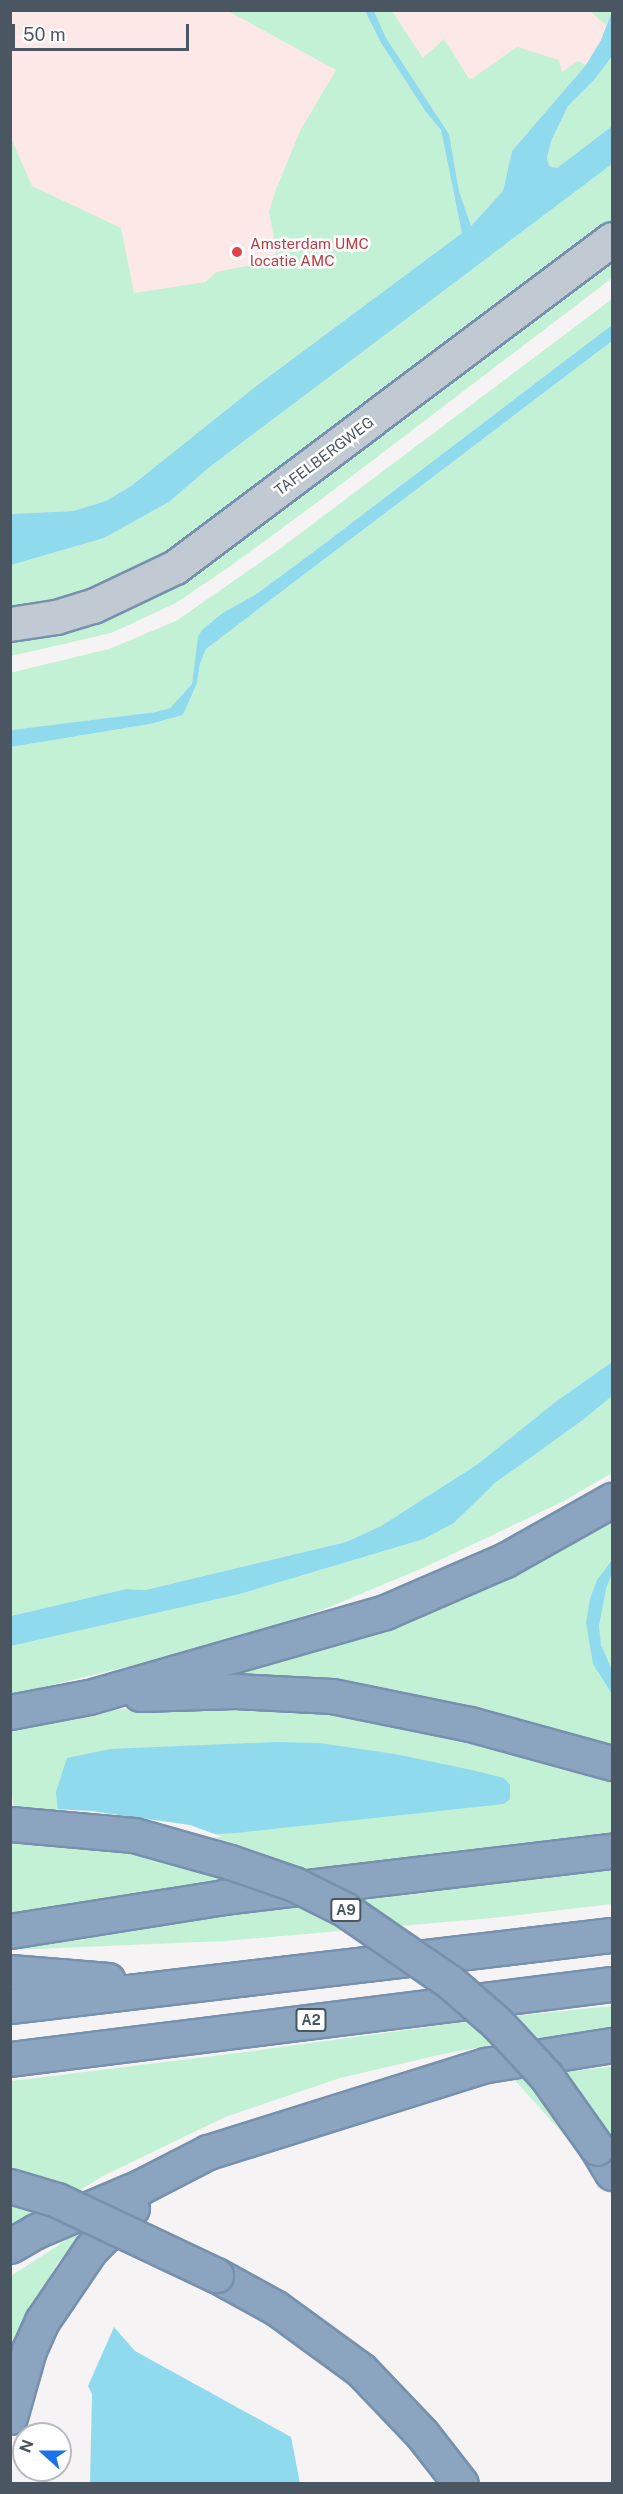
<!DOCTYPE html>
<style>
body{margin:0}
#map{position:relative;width:623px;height:2494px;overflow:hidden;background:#f5f3f3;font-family:"Public Sans",sans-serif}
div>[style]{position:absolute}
.medical>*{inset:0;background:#fce8e6}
.green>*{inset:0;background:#c3f1d5}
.water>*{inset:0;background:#90daee}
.pier>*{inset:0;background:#f5f3f3}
.roads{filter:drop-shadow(2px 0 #7690ad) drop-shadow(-2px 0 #7690ad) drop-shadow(0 2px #7690ad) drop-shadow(0 -2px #7690ad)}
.minor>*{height:33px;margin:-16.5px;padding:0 16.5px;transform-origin:16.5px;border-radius:16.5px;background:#c1cad2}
.highway>*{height:33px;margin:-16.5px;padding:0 16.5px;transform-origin:16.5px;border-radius:16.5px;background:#8ba5c1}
.bridges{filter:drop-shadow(2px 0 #7690ad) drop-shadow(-2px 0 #7690ad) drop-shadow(0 2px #7690ad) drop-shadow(0 -2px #7690ad)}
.highway-bridge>*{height:33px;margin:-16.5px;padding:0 16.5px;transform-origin:16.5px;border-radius:16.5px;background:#8ba5c1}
.dots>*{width:16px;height:16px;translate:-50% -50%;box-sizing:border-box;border:3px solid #fff;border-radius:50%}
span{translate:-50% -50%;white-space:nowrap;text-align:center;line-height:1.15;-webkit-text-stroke:5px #fff;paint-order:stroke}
.shield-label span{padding:2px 4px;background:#fff;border:2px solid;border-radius:4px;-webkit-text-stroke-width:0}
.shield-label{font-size:14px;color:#4a5661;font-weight:700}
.health-label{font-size:15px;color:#be3a42}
.left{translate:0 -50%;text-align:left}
.street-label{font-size:15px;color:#4a5661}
.frame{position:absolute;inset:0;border:12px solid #4a5661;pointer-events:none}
.north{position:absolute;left:12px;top:2422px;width:60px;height:60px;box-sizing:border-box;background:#fff;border:2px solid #b7bbc0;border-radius:50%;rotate:291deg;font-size:16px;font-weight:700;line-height:24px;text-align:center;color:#4a5661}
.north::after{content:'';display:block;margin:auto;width:21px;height:27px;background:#1a73e8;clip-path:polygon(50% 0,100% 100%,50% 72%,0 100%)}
.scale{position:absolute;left:12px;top:24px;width:177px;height:27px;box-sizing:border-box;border:3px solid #4a5661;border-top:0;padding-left:8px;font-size:18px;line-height:21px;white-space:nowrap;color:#4a5661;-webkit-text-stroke:4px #fff;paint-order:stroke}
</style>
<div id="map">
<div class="medical">
<div style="clip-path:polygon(11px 11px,612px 11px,612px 139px,11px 540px)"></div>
</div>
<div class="green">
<div style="clip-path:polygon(228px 11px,365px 11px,381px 43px,426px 112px,441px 130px,462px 233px,255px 387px,131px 486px,106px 501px,73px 511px,11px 514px,10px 136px,32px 186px,121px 228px,134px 293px,206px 282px,216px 272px,267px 262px,277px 252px,269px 212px,275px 192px,300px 131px,336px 70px)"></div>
<div style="clip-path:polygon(374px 11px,392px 11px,423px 58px,444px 39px,470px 80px,517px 47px,559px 60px,562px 72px,578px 61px,586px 65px,512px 151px,503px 191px,471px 226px,459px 191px,449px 134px,386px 38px)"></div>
<div style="clip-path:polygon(593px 11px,612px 11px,606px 25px,592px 13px)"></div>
<div style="clip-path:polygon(612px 56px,612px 126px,557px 168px,549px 166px,547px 158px,551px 141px,568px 106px,595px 79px)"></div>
<div style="clip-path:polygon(612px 164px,612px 224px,187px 540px,136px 571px,75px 597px,11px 610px,10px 565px,104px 538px,169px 502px,211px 466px)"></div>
<div style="clip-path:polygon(612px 257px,612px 278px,323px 498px,229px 567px,176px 603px,111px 633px,11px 656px,10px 637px,165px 589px,193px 574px)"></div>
<div style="clip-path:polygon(612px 299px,612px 325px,324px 544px,258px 593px,221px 614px,202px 630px,198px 636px,192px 684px,170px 708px,156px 712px,11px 730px,10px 673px,109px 649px,176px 621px,281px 548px)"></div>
<div style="clip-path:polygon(612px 341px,612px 1362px,554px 1403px,478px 1464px,381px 1526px,346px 1542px,145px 1590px,126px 1589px,11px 1616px,11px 747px,150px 724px,183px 715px,197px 683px,200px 664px,206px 649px)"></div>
<div style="clip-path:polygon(612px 1396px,612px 1473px,562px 1502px,425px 1567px,327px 1608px,257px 1632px,179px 1654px,11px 1695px,10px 1646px,240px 1594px,424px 1539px,454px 1523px,495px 1483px,583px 1420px)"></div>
<div style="clip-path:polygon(612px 1509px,612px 1904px,492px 1918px,224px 1941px,11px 1950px,10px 1866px,15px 1815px,11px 1789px,11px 1731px,96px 1711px,148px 1707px)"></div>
<div style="clip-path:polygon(612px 2006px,612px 2036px,481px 2047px,443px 2054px,340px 2078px,225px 2117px,103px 2176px,11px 2233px,11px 2081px,253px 2051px,486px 2019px)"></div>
<div style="clip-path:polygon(612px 2067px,612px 2138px,583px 2156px,511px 2076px)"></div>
<div style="clip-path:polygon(91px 2224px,57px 2264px,19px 2331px,11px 2354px,11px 2276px)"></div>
</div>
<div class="water">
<div style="clip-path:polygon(365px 11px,374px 11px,386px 38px,449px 134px,459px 191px,471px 226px,503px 191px,512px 151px,586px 65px,601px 40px,612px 11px,612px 56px,595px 79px,568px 106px,551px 141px,547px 158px,549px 166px,557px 168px,612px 126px,612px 164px,211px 466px,169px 502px,104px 538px,11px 565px,11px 514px,73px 511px,106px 501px,131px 486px,255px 387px,462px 233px,441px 130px,426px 112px,381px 43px)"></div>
<div style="clip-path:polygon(612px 325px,612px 341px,206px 649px,200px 664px,197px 683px,183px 715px,150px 724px,11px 747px,11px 730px,156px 712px,170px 708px,192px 684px,198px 636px,202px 630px,221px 614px,258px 593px,324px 544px)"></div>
<div style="clip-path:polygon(612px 1362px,612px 1396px,583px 1420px,495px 1483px,454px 1523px,424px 1539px,240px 1594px,11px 1646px,11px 1616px,126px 1589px,145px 1590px,346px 1542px,381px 1526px,478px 1464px,554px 1403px)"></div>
<div style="clip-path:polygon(612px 1560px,612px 1573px,606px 1589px,599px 1626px,601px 1645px,612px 1670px,612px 1694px,593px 1664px,586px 1623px,590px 1599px,597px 1580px)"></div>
<div style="clip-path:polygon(276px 1742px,319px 1743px,395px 1754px,472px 1770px,504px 1778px,510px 1785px,510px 1799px,504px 1804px,236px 1833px,74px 1843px,60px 1835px,56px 1792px,67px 1758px,110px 1749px)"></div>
<div style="clip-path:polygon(114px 2327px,135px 2351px,291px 2437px,300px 2483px,90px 2483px,92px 2394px,88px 2386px)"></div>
</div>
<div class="pier">
<div style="clip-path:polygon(54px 1809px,91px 1811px,190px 1825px,223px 1837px,73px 1846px,57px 1837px)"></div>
</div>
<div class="roads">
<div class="minor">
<div style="left:10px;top:624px;width:47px;rotate:-8.7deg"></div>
<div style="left:56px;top:617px;width:39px;rotate:-17deg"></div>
<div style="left:93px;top:606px;width:91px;rotate:-25.4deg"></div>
<div style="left:175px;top:567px;width:546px;rotate:-36.89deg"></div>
</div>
<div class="highway">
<div style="left:140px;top:1694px;width:95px;rotate:-1.8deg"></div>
<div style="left:235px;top:1691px;width:97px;rotate:3deg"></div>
<div style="left:332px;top:1696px;width:141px;rotate:11.5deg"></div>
<div style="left:470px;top:1724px;width:147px;rotate:15.4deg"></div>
<div style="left:10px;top:1712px;width:80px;rotate:-10.8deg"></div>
<div style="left:89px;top:1697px;width:308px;rotate:-16deg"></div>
<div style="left:385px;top:1612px;width:131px;rotate:-23.4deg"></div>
<div style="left:505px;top:1560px;width:123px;rotate:-29.3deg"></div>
<div style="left:10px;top:1931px;width:217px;rotate:-9deg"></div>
<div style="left:224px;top:1897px;width:391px;rotate:-6.8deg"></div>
<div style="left:10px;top:1972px;width:98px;rotate:4.7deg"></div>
<div style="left:10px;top:2006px;width:606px;rotate:-6.73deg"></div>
<div style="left:10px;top:2059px;width:607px;rotate:-7.1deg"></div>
<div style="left:597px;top:2148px;width:29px;rotate:59deg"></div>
<div style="left:10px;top:2246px;width:30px;rotate:-30deg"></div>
<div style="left:36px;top:2231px;width:115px;rotate:-23deg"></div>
<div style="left:142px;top:2186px;width:74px;rotate:-27.3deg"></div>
<div style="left:208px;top:2152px;width:291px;rotate:-17.4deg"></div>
<div style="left:486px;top:2065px;width:128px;rotate:-9deg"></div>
<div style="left:216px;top:2275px;width:68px;rotate:28.8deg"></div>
<div style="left:276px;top:2308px;width:105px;rotate:36.1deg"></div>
<div style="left:361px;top:2370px;width:88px;rotate:46.4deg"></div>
<div style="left:422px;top:2434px;width:63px;rotate:52deg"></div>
<div style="left:10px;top:2417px;width:70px;rotate:-74.2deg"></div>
<div style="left:29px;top:2350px;width:32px;rotate:-66deg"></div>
<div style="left:42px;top:2321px;width:87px;rotate:-55.8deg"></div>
<div style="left:91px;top:2249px;width:58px;rotate:-45deg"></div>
</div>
</div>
<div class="bridges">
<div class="highway-bridge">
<div style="left:10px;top:1824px;width:124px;rotate:5.1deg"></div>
<div style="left:134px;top:1835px;width:100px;rotate:15.7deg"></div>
<div style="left:230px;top:1862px;width:68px;rotate:19deg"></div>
<div style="left:294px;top:1884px;width:56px;rotate:26.6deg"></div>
<div style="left:344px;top:1909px;width:129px;rotate:34.6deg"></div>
<div style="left:450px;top:1982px;width:62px;rotate:41.1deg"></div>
<div style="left:497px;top:2023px;width:72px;rotate:47.2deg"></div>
<div style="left:546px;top:2076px;width:88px;rotate:54.7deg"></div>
<div style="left:10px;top:2186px;width:49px;rotate:16.6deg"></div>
<div style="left:57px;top:2200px;width:176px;rotate:25.3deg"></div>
</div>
</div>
<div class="dots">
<div style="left:237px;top:252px;background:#e0444e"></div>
</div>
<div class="shield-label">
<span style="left:346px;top:1910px">A9</span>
<span style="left:311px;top:2020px">A2</span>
</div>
<div class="health-label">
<span class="left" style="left:250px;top:252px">Amsterdam UMC<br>locatie AMC</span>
</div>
<div class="street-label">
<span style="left:324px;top:456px;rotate:-37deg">TAFELBERGWEG</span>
</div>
<div class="frame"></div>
<div class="north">N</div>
<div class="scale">50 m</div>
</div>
